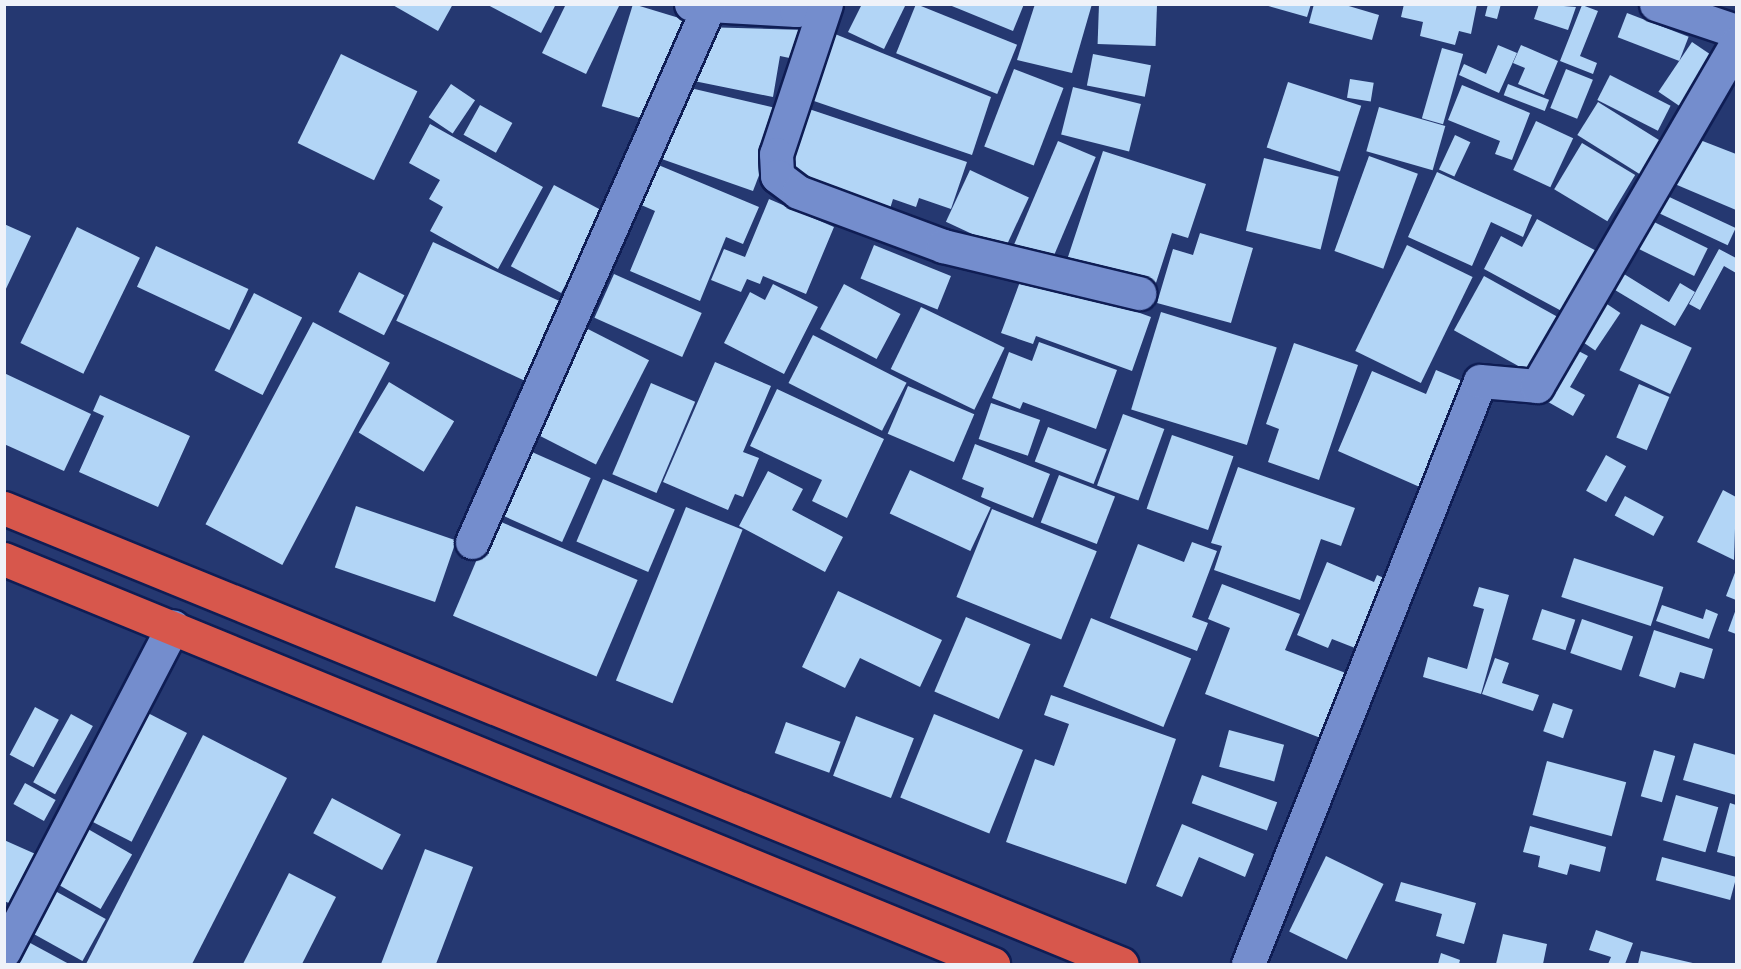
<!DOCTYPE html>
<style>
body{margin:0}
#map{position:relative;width:1741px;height:969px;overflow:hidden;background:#253871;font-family:"Sofia Sans Condensed",sans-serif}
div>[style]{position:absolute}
.building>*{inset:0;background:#b2d5f6;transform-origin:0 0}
.roads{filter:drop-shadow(2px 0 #0f1d54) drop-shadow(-2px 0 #0f1d54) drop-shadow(0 2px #0f1d54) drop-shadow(0 -2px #0f1d54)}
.minor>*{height:33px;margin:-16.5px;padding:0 16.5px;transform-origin:16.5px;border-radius:16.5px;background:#748dcd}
.highway>*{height:33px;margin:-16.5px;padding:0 16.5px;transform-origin:16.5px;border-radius:16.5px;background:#d7574c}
span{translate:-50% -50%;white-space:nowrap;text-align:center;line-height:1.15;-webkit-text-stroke:6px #253871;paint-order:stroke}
.frame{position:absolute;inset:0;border:6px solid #eff2f9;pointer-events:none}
</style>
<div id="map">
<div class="building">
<div style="clip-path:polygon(391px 4px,453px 4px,438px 31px)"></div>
<div style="clip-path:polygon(486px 4px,556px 4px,541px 33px)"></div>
<div style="clip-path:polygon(566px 4px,620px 4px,586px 74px,542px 53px)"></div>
<div style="left:633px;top:4px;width:56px;height:107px;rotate:17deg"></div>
<div style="clip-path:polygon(862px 4px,906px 4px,884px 49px,848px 32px)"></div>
<div style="left:916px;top:4px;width:109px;height:53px;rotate:22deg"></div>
<div style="clip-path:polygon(947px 4px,1024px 4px,1013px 31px)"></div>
<div style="clip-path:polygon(1035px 4px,1092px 4px,1072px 73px,1017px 60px)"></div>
<div style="left:1099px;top:4px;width:58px;height:40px;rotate:2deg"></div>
<div style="clip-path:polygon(1261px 4px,1311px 4px,1307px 17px)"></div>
<div style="clip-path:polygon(1314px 4px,1342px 4px,1379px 15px,1372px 40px,1309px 23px)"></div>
<div style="clip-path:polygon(1404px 4px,1477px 4px,1471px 34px,1459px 31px,1455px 45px,1420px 36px,1423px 22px,1401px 17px)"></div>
<div style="clip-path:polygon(1488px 4px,1501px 4px,1497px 19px,1485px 16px)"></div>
<div style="clip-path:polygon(1539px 4px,1576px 7px,1568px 30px,1534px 19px)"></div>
<div style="clip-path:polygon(1582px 5px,1598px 11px,1580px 56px,1597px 63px,1593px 74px,1560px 61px)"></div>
<div style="left:1627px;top:13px;width:66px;height:26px;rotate:21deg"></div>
<div style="clip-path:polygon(702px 27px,806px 30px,799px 60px,780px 56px,773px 97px,689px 80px)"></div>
<div style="clip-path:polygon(835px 34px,991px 97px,972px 155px,811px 100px)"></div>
<div style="left:1692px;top:42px;width:37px;height:60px;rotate:34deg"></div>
<div style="clip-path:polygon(1498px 45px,1517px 53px,1499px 93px,1459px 75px,1464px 64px,1486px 74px)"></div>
<div style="clip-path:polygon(1521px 45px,1558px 61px,1544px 95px,1518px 84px,1525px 68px,1513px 63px)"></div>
<div style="left:1442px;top:48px;width:22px;height:73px;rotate:16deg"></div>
<div style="left:341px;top:54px;width:85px;height:99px;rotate:26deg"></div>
<div style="left:1093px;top:54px;width:59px;height:32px;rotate:11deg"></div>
<div style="left:1014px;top:69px;width:53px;height:83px;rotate:21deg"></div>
<div style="left:1566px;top:69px;width:29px;height:42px;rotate:22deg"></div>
<div style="left:1610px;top:75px;width:68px;height:28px;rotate:27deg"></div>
<div style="left:1350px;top:79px;width:24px;height:19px;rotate:9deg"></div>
<div style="left:1288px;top:82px;width:77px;height:69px;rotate:18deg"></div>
<div style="left:451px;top:84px;width:29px;height:40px;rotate:34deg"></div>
<div style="left:1508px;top:84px;width:44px;height:12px;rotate:21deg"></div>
<div style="clip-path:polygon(1462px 85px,1530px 113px,1512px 160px,1495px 154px,1500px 141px,1448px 120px)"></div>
<div style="clip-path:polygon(686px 87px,784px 110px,753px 191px,656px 157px)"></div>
<div style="left:1073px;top:87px;width:70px;height:49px;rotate:14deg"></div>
<div style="left:1598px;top:102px;width:87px;height:39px;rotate:32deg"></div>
<div style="left:480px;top:105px;width:37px;height:34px;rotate:29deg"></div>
<div style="left:1379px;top:107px;width:69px;height:46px;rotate:16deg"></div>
<div style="clip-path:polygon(809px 109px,967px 162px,951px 209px,919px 198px,916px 207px,893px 199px,889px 212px,786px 178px)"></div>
<div style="left:1536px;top:121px;width:41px;height:54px;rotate:25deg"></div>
<div style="clip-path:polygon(430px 124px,543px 187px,498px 269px,430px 231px,443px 207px,429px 199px,440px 180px,409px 163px)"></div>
<div style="left:1455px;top:135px;width:17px;height:38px;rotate:25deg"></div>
<div style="clip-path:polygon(1700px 140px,1736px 154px,1736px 210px,1670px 182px)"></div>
<div style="left:1058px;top:141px;width:41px;height:117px;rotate:23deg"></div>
<div style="left:1582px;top:143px;width:62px;height:54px;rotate:31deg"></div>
<div style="clip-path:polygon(1103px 151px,1206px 184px,1188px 238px,1172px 233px,1155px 286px,1067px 260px)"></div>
<div style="left:1369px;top:156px;width:52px;height:101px;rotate:20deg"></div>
<div style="left:1264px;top:158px;width:77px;height:75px;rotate:14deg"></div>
<div style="clip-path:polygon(656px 164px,759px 207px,743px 244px,726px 237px,700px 301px,630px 271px,655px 211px,639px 204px)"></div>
<div style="left:970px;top:170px;width:65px;height:57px;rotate:25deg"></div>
<div style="clip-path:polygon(1437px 172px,1532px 215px,1523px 237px,1491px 222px,1472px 266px,1408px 237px)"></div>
<div style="left:554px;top:185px;width:57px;height:92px;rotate:28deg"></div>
<div style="left:1665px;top:195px;width:78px;height:19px;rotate:25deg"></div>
<div style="clip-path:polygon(769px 199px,834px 227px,806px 294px,763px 276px,760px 284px,747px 279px,741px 292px,711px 280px,724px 249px,745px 257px)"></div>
<div style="clip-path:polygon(1537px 219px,1602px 254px,1569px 315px,1484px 269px,1501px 236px,1522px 247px)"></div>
<div style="left:1652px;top:221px;width:62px;height:31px;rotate:26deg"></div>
<div style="clip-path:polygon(4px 224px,31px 236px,4px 293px)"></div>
<div style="left:77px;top:227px;width:70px;height:129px;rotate:26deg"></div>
<div style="clip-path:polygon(1200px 233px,1253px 248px,1231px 323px,1157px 303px,1173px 249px,1193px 255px)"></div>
<div style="left:433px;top:242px;width:143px;height:87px;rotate:25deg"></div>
<div style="left:874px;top:245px;width:83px;height:36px;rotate:22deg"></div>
<div style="left:1407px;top:245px;width:73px;height:118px;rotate:26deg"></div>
<div style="left:156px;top:246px;width:102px;height:45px;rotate:25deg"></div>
<div style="clip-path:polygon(1719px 249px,1736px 258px,1736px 273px,1724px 266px,1700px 310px,1689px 304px)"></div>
<div style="clip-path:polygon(1024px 271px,1151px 317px,1132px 371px,1036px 336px,1033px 344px,1001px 333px)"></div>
<div style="left:359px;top:272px;width:51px;height:45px;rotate:27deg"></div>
<div style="left:614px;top:274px;width:96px;height:48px;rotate:24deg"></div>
<div style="clip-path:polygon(1624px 274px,1669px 302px,1680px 283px,1695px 292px,1675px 326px,1615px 290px)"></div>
<div style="left:1484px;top:276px;width:88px;height:62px;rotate:29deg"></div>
<div style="clip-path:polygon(773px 284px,818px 307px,784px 374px,724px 343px,750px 292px,765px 300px)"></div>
<div style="left:844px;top:284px;width:64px;height:51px;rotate:28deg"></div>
<div style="left:254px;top:293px;width:54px;height:87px;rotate:27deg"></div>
<div style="left:1598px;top:298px;width:27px;height:45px;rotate:34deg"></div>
<div style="left:921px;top:307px;width:93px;height:69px;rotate:26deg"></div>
<div style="left:1161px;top:312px;width:121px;height:102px;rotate:17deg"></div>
<div style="left:313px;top:322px;width:87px;height:229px;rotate:28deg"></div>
<div style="left:1641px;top:324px;width:56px;height:51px;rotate:25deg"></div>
<div style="left:584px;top:327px;width:73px;height:117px;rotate:27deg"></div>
<div style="left:813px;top:335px;width:105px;height:54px;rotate:27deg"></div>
<div style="clip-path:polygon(1039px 342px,1117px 370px,1096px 429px,1023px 402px,1020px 409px,992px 398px,1009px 352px,1032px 361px)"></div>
<div style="clip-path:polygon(1294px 343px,1358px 365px,1319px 480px,1268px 462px,1279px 429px,1266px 424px)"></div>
<div style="clip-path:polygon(1571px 347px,1588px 356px,1570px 387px,1585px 395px,1573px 416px,1541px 398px)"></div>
<div style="clip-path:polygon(715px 362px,771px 386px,743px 452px,759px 458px,743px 497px,735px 494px,728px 510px,663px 482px)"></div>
<div style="clip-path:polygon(1436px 370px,1467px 383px,1422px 488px,1338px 451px,1372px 371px,1426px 394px)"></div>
<div style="clip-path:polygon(4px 373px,91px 414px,64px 471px,4px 444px)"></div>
<div style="left:389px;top:382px;width:76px;height:59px;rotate:31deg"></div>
<div style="left:651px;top:383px;width:48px;height:99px;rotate:23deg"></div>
<div style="left:1639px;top:384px;width:33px;height:58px;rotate:23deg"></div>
<div style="left:908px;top:386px;width:72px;height:52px;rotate:23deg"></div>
<div style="clip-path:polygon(777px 389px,884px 439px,847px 518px,812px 501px,822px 480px,750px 446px)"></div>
<div style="clip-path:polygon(100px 395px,190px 436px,158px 507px,79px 472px,104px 416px,93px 411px)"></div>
<div style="left:991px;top:403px;width:52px;height:38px;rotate:19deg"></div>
<div style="left:1123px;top:414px;width:44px;height:76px;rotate:20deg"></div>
<div style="left:1048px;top:427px;width:63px;height:37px;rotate:21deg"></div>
<div style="left:1172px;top:435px;width:65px;height:78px;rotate:19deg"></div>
<div style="clip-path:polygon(975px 444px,1050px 474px,1033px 518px,981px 497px,984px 488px,962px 479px)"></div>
<div style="left:523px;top:448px;width:74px;height:70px;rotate:24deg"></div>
<div style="left:1606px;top:455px;width:23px;height:41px;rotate:29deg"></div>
<div style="clip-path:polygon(1238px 467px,1355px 508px,1341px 546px,1321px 539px,1300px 600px,1214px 570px,1222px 546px,1211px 543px)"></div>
<div style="left:910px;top:470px;width:89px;height:48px;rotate:25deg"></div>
<div style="clip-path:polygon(768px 471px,803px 489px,792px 510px,843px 537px,825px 572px,739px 526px)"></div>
<div style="left:1059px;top:475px;width:60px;height:51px;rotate:21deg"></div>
<div style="left:603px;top:479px;width:78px;height:68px;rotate:23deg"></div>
<div style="clip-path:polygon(1723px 490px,1736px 497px,1734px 560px,1697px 542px)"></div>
<div style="left:1625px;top:496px;width:44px;height:22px;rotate:28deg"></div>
<div style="left:356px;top:506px;width:106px;height:65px;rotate:19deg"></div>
<div style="left:686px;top:507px;width:61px;height:187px;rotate:22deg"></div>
<div style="left:992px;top:509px;width:113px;height:95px;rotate:22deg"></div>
<div style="left:494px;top:519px;width:156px;height:105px;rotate:23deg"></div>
<div style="clip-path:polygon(1192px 542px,1217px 551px,1192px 617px,1208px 623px,1197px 651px,1110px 618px,1138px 544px,1184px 562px)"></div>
<div style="left:1574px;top:558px;width:94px;height:41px;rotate:18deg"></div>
<div style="clip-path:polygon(1327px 562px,1374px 582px,1377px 575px,1398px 584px,1384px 618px,1370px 612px,1355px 648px,1332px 639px,1328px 648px,1297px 635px)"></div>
<div style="clip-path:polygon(1736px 570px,1736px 600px,1726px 596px)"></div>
<div style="clip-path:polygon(1222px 584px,1300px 614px,1285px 650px,1351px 675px,1326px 740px,1205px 694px,1230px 628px,1208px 619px)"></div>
<div style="clip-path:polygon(1479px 587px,1509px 595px,1481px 694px,1423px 677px,1428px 657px,1467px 669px,1484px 609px,1473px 606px)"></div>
<div style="clip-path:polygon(838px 591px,942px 640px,920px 687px,860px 658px,845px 688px,802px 667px)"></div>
<div style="clip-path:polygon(1662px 605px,1703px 619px,1706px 609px,1718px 614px,1709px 639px,1656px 621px)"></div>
<div style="left:1542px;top:609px;width:35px;height:32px;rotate:18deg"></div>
<div style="clip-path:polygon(1736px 609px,1736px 634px,1728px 631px)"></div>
<div style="left:966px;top:617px;width:70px;height:81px;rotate:23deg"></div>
<div style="left:1091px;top:618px;width:108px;height:74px;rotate:22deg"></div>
<div style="left:1582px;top:619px;width:54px;height:36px;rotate:19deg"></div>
<div style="clip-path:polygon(1654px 630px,1713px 649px,1704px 679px,1680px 672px,1675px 688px,1639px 676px)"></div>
<div style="clip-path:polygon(1495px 658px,1509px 663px,1502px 683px,1539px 695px,1533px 711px,1482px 694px)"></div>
<div style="clip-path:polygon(1051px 695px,1176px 739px,1126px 884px,1006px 842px,1035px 759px,1054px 766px,1069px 724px,1044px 715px)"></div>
<div style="left:1553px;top:703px;width:21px;height:30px;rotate:19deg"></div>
<div style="left:35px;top:707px;width:27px;height:54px;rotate:28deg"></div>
<div style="left:138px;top:708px;width:55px;height:122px;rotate:27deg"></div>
<div style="left:71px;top:714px;width:25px;height:78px;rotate:29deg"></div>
<div style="left:934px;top:714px;width:96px;height:90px;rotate:22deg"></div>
<div style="left:856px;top:716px;width:62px;height:64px;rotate:21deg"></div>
<div style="left:786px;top:722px;width:58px;height:33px;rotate:20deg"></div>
<div style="left:1229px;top:730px;width:57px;height:38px;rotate:15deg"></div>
<div style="clip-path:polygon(203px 735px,287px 778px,192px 964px,86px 964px)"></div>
<div style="clip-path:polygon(1694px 743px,1736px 755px,1736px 795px,1683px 780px)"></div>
<div style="left:1654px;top:750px;width:22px;height:48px;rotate:16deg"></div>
<div style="left:1547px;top:761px;width:82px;height:56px;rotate:15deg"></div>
<div style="left:1202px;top:775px;width:80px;height:30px;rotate:20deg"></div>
<div style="left:25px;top:783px;width:35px;height:24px;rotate:29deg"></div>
<div style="left:1676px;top:795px;width:44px;height:47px;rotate:16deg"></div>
<div style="left:332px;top:798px;width:78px;height:40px;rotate:28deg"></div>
<div style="clip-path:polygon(1730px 803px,1736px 805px,1736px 857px,1717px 852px)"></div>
<div style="clip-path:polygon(1182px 824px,1254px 854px,1245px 877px,1199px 857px,1182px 897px,1156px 886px)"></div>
<div style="left:81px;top:825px;width:59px;height:63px;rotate:30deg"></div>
<div style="clip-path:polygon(1530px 826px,1606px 847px,1600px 872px,1570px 864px,1567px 875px,1538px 867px,1540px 856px,1523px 852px)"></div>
<div style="clip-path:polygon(4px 840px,40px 856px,16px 906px,4px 901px)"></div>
<div style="clip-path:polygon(425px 849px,473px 867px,436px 964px,381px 964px)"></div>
<div style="left:1326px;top:856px;width:64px;height:84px;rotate:26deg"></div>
<div style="left:1662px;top:857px;width:77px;height:24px;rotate:15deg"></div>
<div style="clip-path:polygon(289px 873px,336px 897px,302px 964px,243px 964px)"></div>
<div style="clip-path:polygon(1401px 882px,1476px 903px,1464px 944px,1436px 936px,1442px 914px,1395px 901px)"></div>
<div style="left:48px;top:887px;width:66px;height:48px;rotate:29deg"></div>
<div style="clip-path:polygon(1596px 930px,1633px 943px,1625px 964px,1608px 964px,1611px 957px,1589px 950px)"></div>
<div style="clip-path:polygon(1503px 934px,1547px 944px,1543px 964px,1496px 964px)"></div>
<div style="clip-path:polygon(21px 938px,69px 964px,6px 964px)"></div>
<div style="clip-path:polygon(1641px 951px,1697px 964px,1638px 964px)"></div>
<div style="clip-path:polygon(1441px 953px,1460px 960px,1459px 964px,1438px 964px)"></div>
</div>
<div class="roads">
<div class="minor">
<div style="left:691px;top:4px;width:105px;rotate:3.3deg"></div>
<div style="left:796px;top:10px;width:13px;rotate:-27deg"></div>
<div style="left:826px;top:4px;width:158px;rotate:108.4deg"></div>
<div style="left:776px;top:154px;width:22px;rotate:87deg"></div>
<div style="left:777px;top:176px;width:26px;rotate:37deg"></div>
<div style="left:798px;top:192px;width:155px;rotate:20.4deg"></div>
<div style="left:943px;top:246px;width:202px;rotate:13.5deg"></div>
<div style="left:1656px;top:4px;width:84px;rotate:18.6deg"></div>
<div style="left:472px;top:542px;width:584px;rotate:-66.16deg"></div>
<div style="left:4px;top:951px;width:366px;rotate:-62.5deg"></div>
<div style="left:1248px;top:964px;width:627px;rotate:-68.3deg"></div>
<div style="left:1480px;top:381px;width:57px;rotate:5deg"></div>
<div style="left:1537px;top:386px;width:396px;rotate:-59.8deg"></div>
</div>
<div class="highway">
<div style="left:4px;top:508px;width:1207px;rotate:22.19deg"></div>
<div style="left:4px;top:559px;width:1069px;rotate:22.27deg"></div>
</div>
</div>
<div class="frame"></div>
</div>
